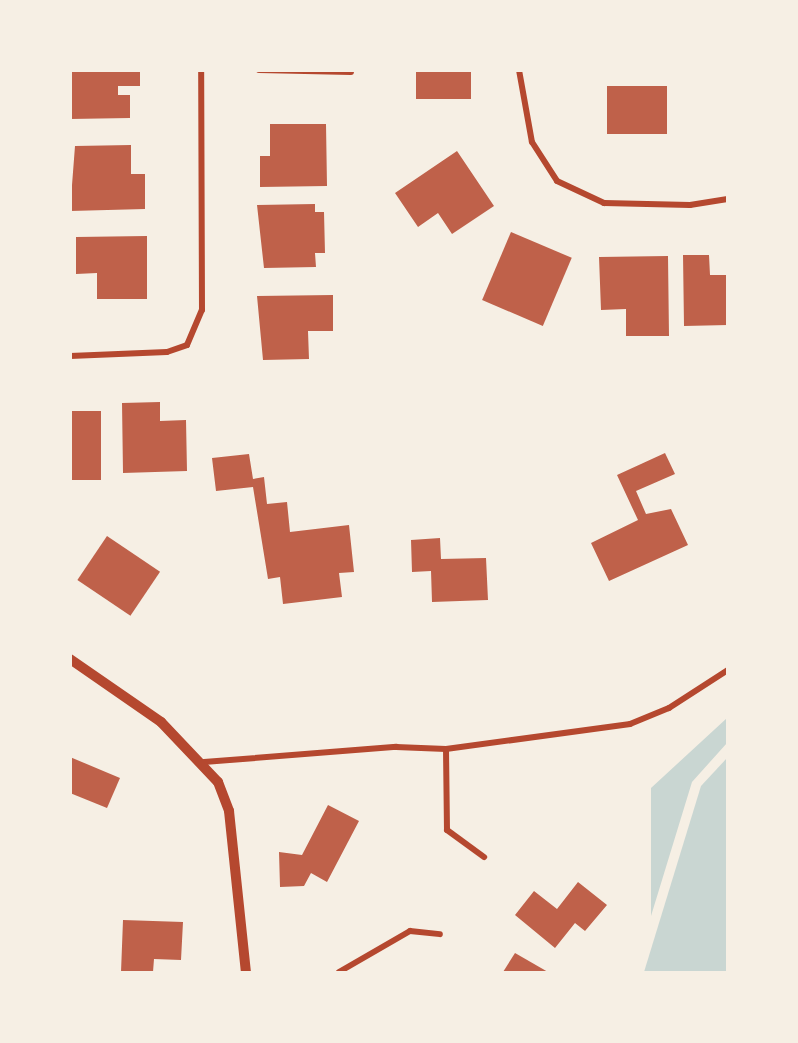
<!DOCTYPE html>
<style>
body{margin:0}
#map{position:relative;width:798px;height:1043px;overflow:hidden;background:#f6efe4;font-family:"Exo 2",sans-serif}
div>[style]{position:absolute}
.water>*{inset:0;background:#c9d6d2}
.building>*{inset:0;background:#bf614a;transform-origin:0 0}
.minor>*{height:6px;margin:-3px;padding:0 3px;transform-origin:3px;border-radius:3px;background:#b5482f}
.tertiary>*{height:10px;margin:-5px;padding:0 5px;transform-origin:5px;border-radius:5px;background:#b5482f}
span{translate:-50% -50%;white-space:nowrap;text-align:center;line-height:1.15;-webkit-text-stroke:6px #f6efe4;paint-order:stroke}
.frame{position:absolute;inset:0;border:72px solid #f6efe4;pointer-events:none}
</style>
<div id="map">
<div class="water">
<div style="clip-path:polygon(727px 718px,727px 743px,692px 782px,651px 916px,651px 788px)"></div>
<div style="clip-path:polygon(727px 758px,727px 972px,644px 972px,701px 786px)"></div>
</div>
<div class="building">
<div style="clip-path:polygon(70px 70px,140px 70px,140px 86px,118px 86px,118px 95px,130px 95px,130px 118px,70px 119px)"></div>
<div style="left:416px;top:70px;width:55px;height:29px"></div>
<div style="left:607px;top:86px;width:60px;height:48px"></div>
<div style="clip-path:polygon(270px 124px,326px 124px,327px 186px,260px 187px,260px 156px,270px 156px)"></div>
<div style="clip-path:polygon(131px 145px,131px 174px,145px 174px,145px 209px,70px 211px,75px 146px)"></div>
<div style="clip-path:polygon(457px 151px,494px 206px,452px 234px,438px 213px,418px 227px,395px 193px)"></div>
<div style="clip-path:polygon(315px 204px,315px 212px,324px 212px,325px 253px,315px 253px,316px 267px,264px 268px,257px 205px)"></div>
<div style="left:511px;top:232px;width:66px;height:74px;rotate:23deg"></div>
<div style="clip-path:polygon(147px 236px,147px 299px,97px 299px,97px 273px,76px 274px,76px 237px)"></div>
<div style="clip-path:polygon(683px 255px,709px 255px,710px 275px,728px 275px,728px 325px,684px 326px)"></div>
<div style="clip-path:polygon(668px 256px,669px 336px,626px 336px,626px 309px,601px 310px,599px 257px)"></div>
<div style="clip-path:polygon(333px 295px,333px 331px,308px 331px,309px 359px,263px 360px,257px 296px)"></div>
<div style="clip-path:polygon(160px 402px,160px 421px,186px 420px,187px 471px,123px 473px,122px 403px)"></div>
<div style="left:70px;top:411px;width:31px;height:69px"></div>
<div style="clip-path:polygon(665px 453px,675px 474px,636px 491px,646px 514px,671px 509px,688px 545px,609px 581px,591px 543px,638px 520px,617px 475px)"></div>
<div style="clip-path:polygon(249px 454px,253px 479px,264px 477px,267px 504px,287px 502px,290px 532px,349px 525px,354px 572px,339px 573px,342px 597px,283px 604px,280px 577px,268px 579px,253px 487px,216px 491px,212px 458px)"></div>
<div style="left:107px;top:536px;width:64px;height:53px;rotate:34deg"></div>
<div style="clip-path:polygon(440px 538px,441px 559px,486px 558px,488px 600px,432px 602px,431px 571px,412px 572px,411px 540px)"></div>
<div style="clip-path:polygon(70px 757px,120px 778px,107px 808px,70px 793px)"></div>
<div style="clip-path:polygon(328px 805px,359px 821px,327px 882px,311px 873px,304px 886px,280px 887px,279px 852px,302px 855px)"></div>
<div style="clip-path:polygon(578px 882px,607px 905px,585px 931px,575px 923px,555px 948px,515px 915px,534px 891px,557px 909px)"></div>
<div style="clip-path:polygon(123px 920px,183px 922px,181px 960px,154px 959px,153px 972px,121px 972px)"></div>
<div style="clip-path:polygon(515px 953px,548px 972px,503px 972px)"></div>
</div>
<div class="minor">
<div style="left:259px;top:70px;width:92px;rotate:1.2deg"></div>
<div style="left:519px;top:70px;width:73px;rotate:79.8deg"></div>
<div style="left:532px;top:142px;width:46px;rotate:57.3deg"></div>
<div style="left:557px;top:181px;width:52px;rotate:25.1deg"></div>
<div style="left:604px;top:203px;width:86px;rotate:1.3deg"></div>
<div style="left:690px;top:205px;width:38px;rotate:-9deg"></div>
<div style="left:70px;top:356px;width:97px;rotate:-2.4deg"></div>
<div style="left:167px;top:352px;width:21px;rotate:-19deg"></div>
<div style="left:187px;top:345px;width:38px;rotate:-67deg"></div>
<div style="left:202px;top:310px;width:240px;rotate:-90.2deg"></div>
<div style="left:446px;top:749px;width:81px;rotate:89.3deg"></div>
<div style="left:447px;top:830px;width:46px;rotate:36.1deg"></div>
<div style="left:204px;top:762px;width:193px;rotate:-4.5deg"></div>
<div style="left:396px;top:747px;width:50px;rotate:2.3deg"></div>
<div style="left:446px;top:749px;width:186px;rotate:-7.7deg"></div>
<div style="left:630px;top:724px;width:42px;rotate:-22.3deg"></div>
<div style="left:669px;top:708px;width:70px;rotate:-32.8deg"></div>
<div style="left:339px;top:972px;width:82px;rotate:-30deg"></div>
<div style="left:410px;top:931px;width:30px;rotate:6deg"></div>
</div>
<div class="tertiary">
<div style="left:70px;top:659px;width:111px;rotate:34.7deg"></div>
<div style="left:161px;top:722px;width:83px;rotate:46.5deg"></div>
<div style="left:218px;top:782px;width:31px;rotate:69deg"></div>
<div style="left:229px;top:811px;width:162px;rotate:84deg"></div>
</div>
<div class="frame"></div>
</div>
